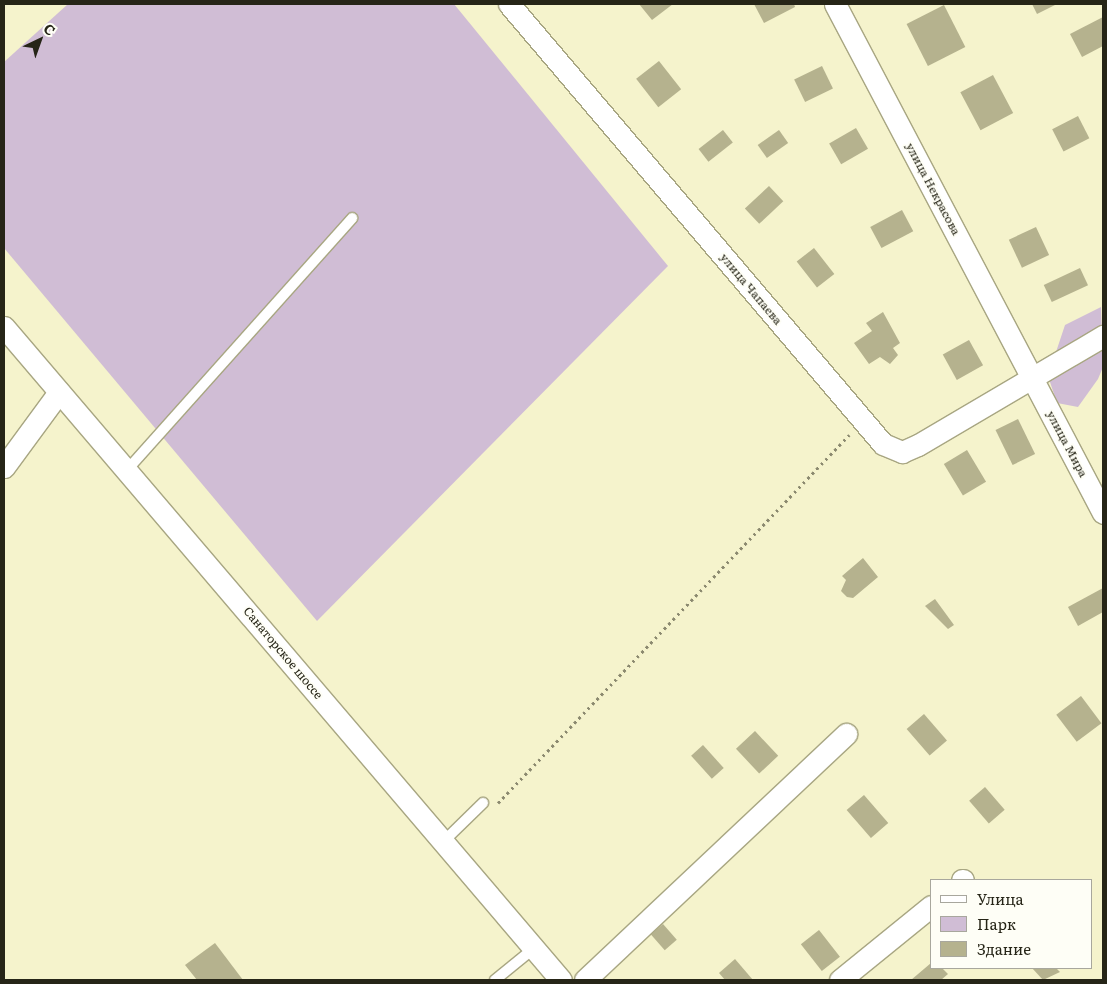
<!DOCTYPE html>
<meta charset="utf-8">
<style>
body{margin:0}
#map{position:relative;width:1107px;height:984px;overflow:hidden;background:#f5f3cc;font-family:Literata,serif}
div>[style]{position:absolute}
.green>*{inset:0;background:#d0bdd5}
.building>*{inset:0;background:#b5b28e;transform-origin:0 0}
.path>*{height:3px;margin-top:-1.5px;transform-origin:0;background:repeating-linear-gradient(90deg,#8b896f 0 2.5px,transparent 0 6.5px)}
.roads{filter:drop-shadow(1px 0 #a8a682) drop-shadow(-1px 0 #a8a682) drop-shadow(0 1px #a8a682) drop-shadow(0 -1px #a8a682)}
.service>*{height:10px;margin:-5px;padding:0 5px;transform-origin:5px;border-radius:5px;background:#fff}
.minor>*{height:21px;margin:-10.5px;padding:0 10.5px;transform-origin:10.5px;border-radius:10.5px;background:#fff}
span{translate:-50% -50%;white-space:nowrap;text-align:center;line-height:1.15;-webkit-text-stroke:4px #fefef6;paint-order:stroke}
.street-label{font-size:12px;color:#262517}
.frame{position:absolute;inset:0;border:5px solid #262517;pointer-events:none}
.legend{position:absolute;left:930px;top:879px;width:162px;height:90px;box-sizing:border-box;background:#fefef6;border:1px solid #a8a79d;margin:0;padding:6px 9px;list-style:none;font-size:15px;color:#262517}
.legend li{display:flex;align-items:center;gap:10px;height:25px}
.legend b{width:25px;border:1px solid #a8a79d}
.north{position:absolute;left:15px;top:15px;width:50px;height:50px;-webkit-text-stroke:4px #fefef6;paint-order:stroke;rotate:42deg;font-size:14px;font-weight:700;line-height:20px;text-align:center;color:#262517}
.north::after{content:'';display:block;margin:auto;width:18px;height:22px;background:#262517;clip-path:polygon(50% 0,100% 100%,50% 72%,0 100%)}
</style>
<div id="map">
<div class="green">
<div style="clip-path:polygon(68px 4px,454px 4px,668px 266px,317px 621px,4px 248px,4px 62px)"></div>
<div style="clip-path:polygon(1101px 307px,1103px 367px,1098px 379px,1078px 407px,1057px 403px,1048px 376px,1065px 325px)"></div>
</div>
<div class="building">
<div style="clip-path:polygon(639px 4px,673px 4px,652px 20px)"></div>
<div style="clip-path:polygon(754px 4px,794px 4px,795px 7px,764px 23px)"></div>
<div style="clip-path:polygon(1032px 4px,1057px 4px,1037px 14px)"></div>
<div style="left:944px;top:5px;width:47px;height:42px;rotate:63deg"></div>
<div style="clip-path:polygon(1103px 17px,1103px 46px,1082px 57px,1070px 34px)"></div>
<div style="left:659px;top:61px;width:36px;height:29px;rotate:52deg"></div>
<div style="left:822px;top:66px;width:25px;height:31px;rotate:64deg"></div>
<div style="left:993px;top:75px;width:43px;height:37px;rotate:62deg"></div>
<div style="left:1078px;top:116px;width:25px;height:29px;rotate:63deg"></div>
<div style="left:856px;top:128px;width:24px;height:31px;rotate:60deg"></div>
<div style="left:723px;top:130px;width:16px;height:31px;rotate:52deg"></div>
<div style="left:779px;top:130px;width:16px;height:26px;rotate:55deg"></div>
<div style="left:769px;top:186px;width:21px;height:33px;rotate:47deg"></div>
<div style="left:902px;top:210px;width:24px;height:36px;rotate:62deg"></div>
<div style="left:1036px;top:227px;width:31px;height:30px;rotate:65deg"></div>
<div style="left:814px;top:248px;width:33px;height:22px;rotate:52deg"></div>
<div style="left:1080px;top:268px;width:19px;height:40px;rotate:65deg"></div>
<div style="clip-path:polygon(883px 312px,900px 343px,893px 348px,898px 355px,890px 364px,880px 357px,869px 364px,854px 343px,872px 331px,866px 323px)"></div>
<div style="left:969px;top:340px;width:29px;height:30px;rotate:61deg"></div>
<div style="left:1018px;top:419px;width:39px;height:25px;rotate:64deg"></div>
<div style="left:967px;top:450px;width:37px;height:27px;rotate:59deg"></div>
<div style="clip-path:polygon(863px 558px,878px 577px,853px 598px,847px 597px,841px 591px,846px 580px,842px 576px)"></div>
<div style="clip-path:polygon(1103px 588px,1103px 612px,1078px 626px,1068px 607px)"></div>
<div style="clip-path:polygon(935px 599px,954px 625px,948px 629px,925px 606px)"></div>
<div style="left:1081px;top:696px;width:34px;height:31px;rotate:53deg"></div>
<div style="left:924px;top:714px;width:35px;height:23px;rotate:49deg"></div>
<div style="left:755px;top:731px;width:34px;height:26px;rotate:47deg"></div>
<div style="left:703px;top:745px;width:31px;height:16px;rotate:48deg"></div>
<div style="left:985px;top:787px;width:30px;height:21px;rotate:49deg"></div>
<div style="left:864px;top:795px;width:37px;height:23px;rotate:49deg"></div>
<div style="left:663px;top:924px;width:21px;height:16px;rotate:49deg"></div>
<div style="left:819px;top:930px;width:34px;height:23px;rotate:52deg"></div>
<div style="clip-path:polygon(215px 943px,243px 980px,197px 980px,185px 965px)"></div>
<div style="clip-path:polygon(735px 959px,753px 980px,725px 980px,719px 973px)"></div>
<div style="clip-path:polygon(931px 963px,931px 968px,942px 968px,948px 974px,941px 980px,911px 980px)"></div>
<div style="clip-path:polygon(1032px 968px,1056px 968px,1060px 972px,1043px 980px)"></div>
</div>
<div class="path">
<div style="left:498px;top:803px;width:509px;rotate:-46.35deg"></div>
</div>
<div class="roads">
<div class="service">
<div style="left:127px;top:470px;width:338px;rotate:-48.2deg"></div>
<div style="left:443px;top:842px;width:56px;rotate:-44.3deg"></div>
<div style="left:495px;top:980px;width:49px;rotate:-39.2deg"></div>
</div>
<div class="minor">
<div style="left:509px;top:4px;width:577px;rotate:49.64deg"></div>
<div style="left:883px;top:444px;width:21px;rotate:23deg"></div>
<div style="left:902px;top:452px;width:17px;rotate:-24deg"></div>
<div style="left:918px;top:445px;width:215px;rotate:-30.5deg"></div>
<div style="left:835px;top:4px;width:575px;rotate:62.23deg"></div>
<div style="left:4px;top:327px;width:858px;rotate:49.54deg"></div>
<div style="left:4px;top:467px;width:93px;rotate:-53.7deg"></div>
<div style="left:962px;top:880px;width:1px"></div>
<div style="left:585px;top:980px;width:359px;rotate:-43.3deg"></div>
<div style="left:840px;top:980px;width:117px;rotate:-39.1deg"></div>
</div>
</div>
<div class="street-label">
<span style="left:933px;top:189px;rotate:62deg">улица Некрасова</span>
<span style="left:751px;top:289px;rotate:50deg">улица Чапаева</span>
<span style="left:1067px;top:444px;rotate:62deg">улица Мира</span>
<span style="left:283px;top:653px;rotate:50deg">Санаторское шоссе</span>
</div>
<div class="frame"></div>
<ul class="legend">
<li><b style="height:6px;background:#fff"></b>Улица</li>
<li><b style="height:14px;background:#d0bdd5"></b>Парк</li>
<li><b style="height:14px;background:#b5b28e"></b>Здание</li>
</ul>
<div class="north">С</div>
</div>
